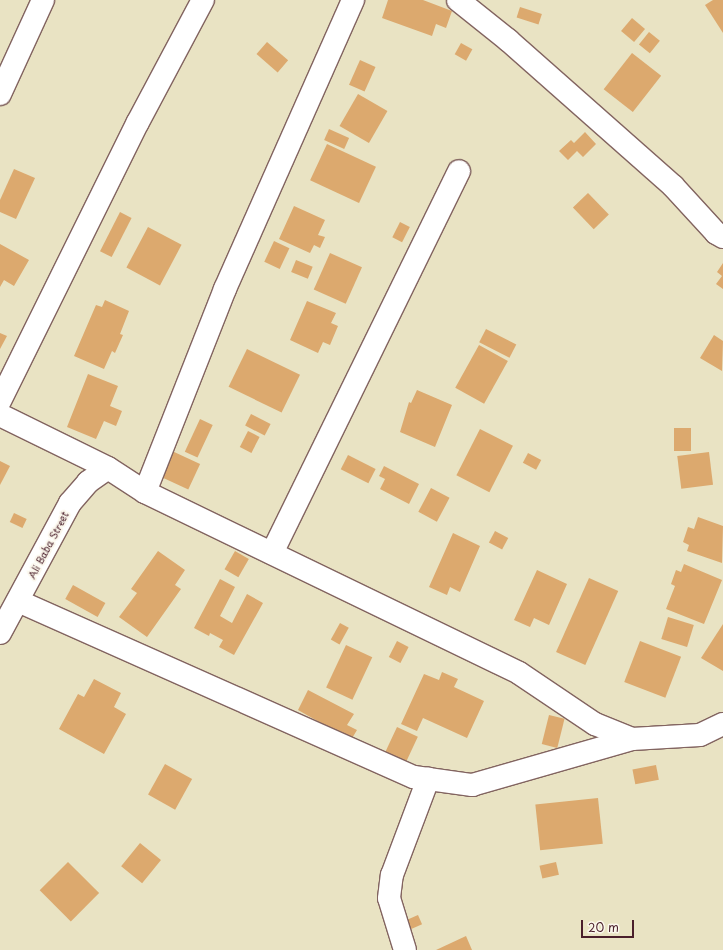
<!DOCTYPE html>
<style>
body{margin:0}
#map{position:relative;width:723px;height:950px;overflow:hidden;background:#e9e3c3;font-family:"Playpen Sans",sans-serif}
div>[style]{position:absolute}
.building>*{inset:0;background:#dca96e;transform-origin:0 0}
.roads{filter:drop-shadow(1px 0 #826460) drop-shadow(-1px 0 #826460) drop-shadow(0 1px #826460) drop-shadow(0 -1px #826460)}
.minor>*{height:22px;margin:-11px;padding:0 11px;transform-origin:11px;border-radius:11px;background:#fff}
span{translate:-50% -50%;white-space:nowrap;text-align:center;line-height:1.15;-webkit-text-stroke:4px #fbf7ec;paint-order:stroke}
.street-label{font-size:10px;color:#4a1f2b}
.scale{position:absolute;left:581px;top:920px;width:53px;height:18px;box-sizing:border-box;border:2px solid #4a1f2b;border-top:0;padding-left:5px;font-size:12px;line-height:14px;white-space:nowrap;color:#4a1f2b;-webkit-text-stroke:3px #fbf7ec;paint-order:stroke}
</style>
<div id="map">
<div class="building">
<div style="clip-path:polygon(388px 0,423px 0,452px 11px,446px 28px,436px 24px,432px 36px,382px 18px)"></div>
<div style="clip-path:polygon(713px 0,723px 0,723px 33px,705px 5px)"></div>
<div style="left:520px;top:7px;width:23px;height:11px;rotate:18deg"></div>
<div style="left:632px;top:18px;width:17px;height:17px;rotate:40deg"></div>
<div style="left:649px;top:32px;width:14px;height:16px;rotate:39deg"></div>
<div style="left:267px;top:42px;width:28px;height:16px;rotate:41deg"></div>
<div style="left:461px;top:43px;width:13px;height:13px;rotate:29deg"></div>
<div style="left:632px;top:53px;width:37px;height:46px;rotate:38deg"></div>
<div style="left:360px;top:60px;width:17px;height:27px;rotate:24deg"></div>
<div style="left:358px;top:94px;width:34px;height:37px;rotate:30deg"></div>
<div style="left:329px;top:129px;width:22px;height:12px;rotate:24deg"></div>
<div style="clip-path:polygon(585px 132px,596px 144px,583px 157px,577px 151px,568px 160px,559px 151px,571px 140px,574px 143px)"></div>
<div style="left:327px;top:144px;width:54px;height:40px;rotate:25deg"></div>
<div style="clip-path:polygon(14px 169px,35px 178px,16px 219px,0 212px,0 200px)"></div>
<div style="left:588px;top:193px;width:30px;height:21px;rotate:46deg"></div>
<div style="clip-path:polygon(294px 206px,325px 220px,318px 235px,325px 237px,320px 248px,314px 245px,310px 253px,279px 239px)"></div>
<div style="left:120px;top:212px;width:13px;height:44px;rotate:27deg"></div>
<div style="left:400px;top:222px;width:11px;height:17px;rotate:27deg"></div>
<div style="left:148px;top:227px;width:38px;height:46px;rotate:28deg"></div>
<div style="left:274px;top:241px;width:17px;height:23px;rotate:25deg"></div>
<div style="clip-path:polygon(0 244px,29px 260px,14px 286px,4px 280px,0 287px)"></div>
<div style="left:330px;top:253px;width:35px;height:40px;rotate:24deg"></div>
<div style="left:296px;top:260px;width:18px;height:13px;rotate:22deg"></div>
<div style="clip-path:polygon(723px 263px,723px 289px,716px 284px,722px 276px,717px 272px)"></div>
<div style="clip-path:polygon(105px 300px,129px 311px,120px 334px,123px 335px,115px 353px,112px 351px,104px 369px,74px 356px,96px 305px,102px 307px)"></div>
<div style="clip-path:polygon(307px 301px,336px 313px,331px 323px,338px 326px,330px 345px,323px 342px,318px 353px,290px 340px)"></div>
<div style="left:486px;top:329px;width:34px;height:15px;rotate:27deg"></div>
<div style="clip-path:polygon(0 333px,7px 336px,0 349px)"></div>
<div style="clip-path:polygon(714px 335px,723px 341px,722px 371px,700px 358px)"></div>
<div style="left:479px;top:345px;width:33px;height:49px;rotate:29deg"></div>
<div style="left:247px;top:349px;width:59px;height:42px;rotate:26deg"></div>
<div style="clip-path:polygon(88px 374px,118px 386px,110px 406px,122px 411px,116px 426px,104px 421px,96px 439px,67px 427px)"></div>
<div style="clip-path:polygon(417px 390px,452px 405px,435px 447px,400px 432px,409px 402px,411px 403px)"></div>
<div style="left:251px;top:414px;width:22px;height:13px;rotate:27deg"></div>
<div style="left:200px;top:419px;width:14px;height:36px;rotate:25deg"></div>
<div style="left:674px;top:428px;width:17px;height:23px"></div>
<div style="left:480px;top:429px;width:37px;height:52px;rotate:27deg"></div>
<div style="left:248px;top:431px;width:13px;height:18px;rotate:27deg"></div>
<div style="left:172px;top:451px;width:31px;height:28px;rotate:25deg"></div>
<div style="left:709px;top:452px;width:33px;height:32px;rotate:83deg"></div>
<div style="left:528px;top:453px;width:15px;height:11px;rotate:28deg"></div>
<div style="left:348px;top:455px;width:31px;height:16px;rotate:27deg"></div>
<div style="clip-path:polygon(0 461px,10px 466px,0 485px)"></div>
<div style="clip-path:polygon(384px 466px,419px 484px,409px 504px,380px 489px,385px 479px,379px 476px)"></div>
<div style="left:431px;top:488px;width:21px;height:27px;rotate:28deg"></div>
<div style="left:14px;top:513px;width:14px;height:10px;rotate:25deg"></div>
<div style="clip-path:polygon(698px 517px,723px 526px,722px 563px,687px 551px,689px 545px,683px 542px,688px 527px,694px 529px)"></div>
<div style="left:495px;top:531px;width:15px;height:13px;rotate:28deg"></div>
<div style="clip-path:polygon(453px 533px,480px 546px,460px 592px,450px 587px,447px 595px,429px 587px)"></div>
<div style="clip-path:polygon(158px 551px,185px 570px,175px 585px,181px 589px,147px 637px,119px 617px,137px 593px,131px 589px)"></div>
<div style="left:235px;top:551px;width:16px;height:21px;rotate:30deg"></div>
<div style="clip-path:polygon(684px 564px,722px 580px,704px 624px,666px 609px,675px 586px,671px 584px,676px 570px,681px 572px)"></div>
<div style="clip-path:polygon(537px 570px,567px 584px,549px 625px,534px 618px,530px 627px,514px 620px)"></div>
<div style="left:589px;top:578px;width:32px;height:81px;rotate:24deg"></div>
<div style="clip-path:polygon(220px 579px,235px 587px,220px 616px,232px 623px,247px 594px,263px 603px,234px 655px,219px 647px,223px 640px,210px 633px,209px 636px,194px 628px)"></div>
<div style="left:73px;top:585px;width:37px;height:16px;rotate:29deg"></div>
<div style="left:668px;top:617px;width:27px;height:23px;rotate:17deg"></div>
<div style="left:340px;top:623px;width:10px;height:19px;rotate:29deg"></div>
<div style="clip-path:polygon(723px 624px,723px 671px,701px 658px)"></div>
<div style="left:397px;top:641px;width:13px;height:18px;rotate:27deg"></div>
<div style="left:640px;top:641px;width:44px;height:44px;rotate:21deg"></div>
<div style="left:346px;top:645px;width:29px;height:47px;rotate:25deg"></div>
<div style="clip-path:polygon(442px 672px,458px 679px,454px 687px,484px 701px,467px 738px,423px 718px,417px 731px,401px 724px,424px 674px,439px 680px)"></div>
<div style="clip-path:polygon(94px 679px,121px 693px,114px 707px,126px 714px,104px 754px,59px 729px,78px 694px,84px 697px)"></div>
<div style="clip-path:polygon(308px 690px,354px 714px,347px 725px,357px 730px,351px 740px,298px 710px)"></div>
<div style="left:549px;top:715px;width:16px;height:30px;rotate:14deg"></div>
<div style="left:397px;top:727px;width:23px;height:29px;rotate:25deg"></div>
<div style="left:165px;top:764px;width:31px;height:35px;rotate:29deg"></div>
<div style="left:656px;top:765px;width:15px;height:24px;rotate:79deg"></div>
<div style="left:598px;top:798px;width:46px;height:63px;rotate:84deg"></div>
<div style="left:140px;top:843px;width:27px;height:30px;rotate:39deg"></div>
<div style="left:68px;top:862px;width:44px;height:40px;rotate:45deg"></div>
<div style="left:556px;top:862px;width:13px;height:17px;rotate:77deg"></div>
<div style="left:418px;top:915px;width:10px;height:15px;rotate:66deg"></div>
<div style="clip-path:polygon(466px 936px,472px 950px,436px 950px)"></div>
</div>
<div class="roads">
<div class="minor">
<div style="left:458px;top:0;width:64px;rotate:38.7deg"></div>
<div style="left:508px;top:40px;width:220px;rotate:41.5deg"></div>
<div style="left:673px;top:186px;width:64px;rotate:47.5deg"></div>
<div style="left:716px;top:233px;width:8px;rotate:30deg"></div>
<div style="left:0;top:94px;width:103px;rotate:-65.4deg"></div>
<div style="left:0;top:401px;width:311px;rotate:-63.7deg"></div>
<div style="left:138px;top:122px;width:138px;rotate:-62deg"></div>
<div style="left:0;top:415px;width:120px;rotate:26.1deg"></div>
<div style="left:108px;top:468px;width:44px;rotate:33deg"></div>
<div style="left:145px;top:492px;width:415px;rotate:25.8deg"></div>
<div style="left:519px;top:673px;width:92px;rotate:33.9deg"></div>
<div style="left:595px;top:724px;width:40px;rotate:22deg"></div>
<div style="left:632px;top:739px;width:68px;rotate:-3.4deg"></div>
<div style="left:700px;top:735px;width:25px;rotate:-26deg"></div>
<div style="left:145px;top:492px;width:218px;rotate:-68.5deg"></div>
<div style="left:225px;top:289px;width:316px;rotate:-66.1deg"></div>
<div style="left:272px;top:553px;width:425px;rotate:-63.9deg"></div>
<div style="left:18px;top:601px;width:433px;rotate:24deg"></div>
<div style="left:414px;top:777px;width:59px;rotate:7.9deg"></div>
<div style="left:472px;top:785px;width:166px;rotate:-16deg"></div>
<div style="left:0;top:633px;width:148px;rotate:-61.7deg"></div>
<div style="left:70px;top:503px;width:28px;rotate:-49deg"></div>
<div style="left:88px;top:482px;width:24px;rotate:-35deg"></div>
<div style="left:405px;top:950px;width:54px;rotate:-107.1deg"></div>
<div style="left:389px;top:898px;width:23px;rotate:-83deg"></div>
<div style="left:392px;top:875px;width:103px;rotate:-69.4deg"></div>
</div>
</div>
<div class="street-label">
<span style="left:48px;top:545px;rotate:-62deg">Ali Baba Street</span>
</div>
<div class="scale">20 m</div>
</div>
